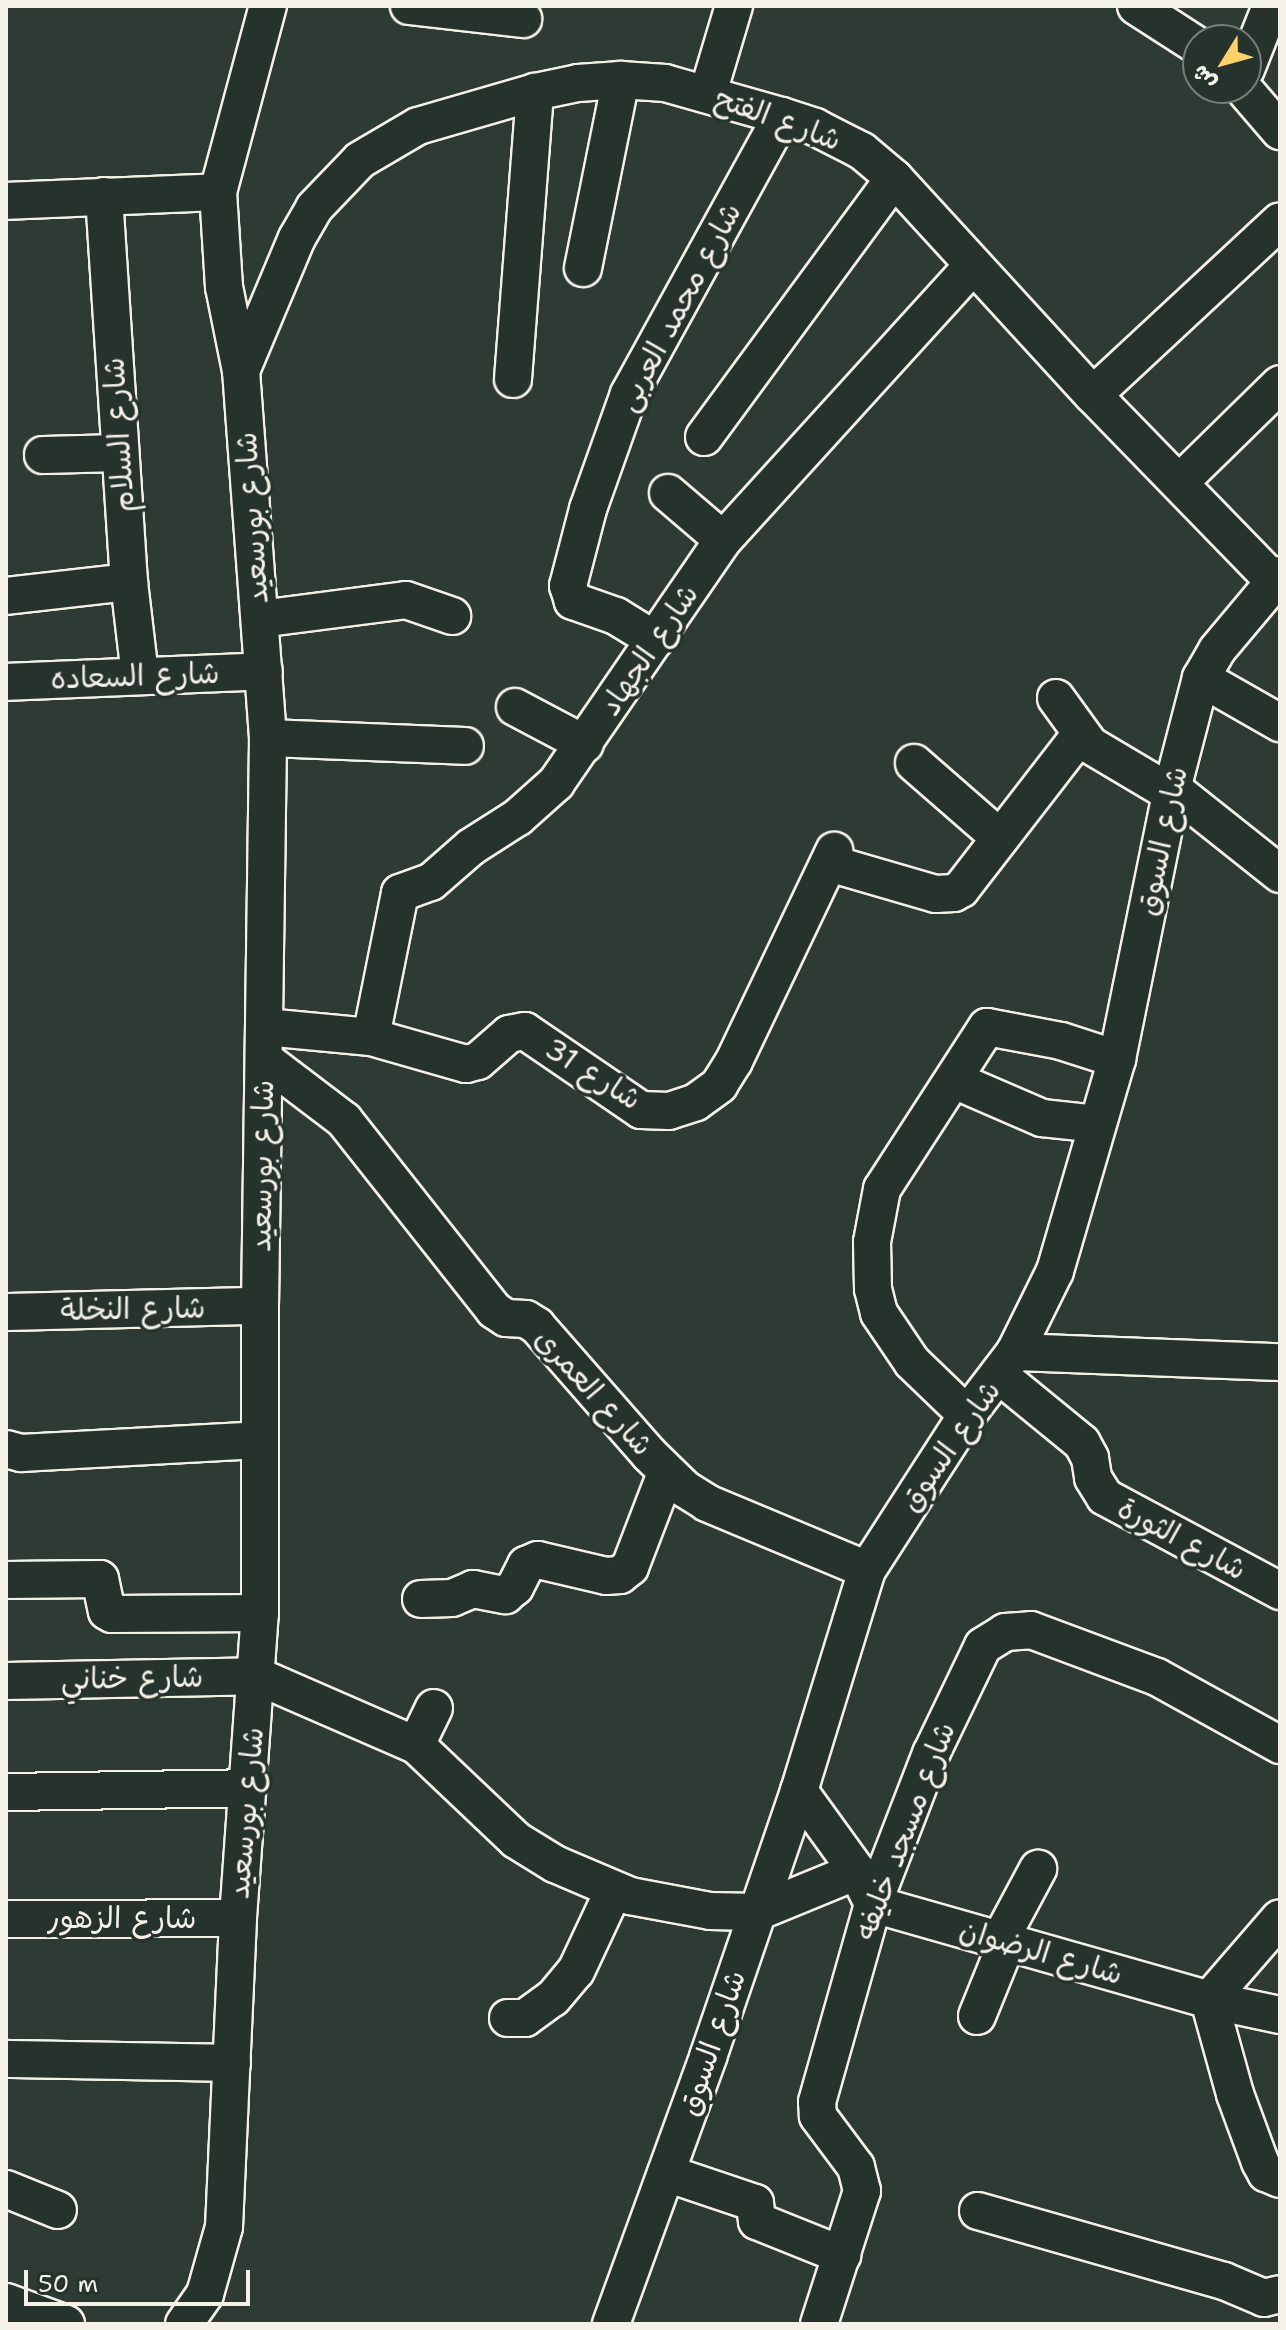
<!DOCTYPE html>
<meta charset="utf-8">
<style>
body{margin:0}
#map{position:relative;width:1286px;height:2330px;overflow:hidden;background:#2e3b34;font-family:"Shantell Sans","Playpen Sans Arabic",sans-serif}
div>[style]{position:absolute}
.roads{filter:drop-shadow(2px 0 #f4f1e8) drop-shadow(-2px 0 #f4f1e8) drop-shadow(0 2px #f4f1e8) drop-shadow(0 -2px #f4f1e8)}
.minor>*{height:36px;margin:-18px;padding:0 18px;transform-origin:18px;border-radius:18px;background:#26332d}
span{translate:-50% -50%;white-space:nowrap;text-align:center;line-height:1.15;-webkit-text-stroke:7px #26332d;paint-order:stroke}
.street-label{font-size:30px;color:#f4f1e8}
.frame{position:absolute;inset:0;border:8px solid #f4f1e8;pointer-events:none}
.north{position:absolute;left:1182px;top:24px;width:80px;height:80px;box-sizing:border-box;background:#26332d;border:2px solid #787f78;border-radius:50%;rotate:233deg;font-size:22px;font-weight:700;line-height:32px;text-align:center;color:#f4f1e8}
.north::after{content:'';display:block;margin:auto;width:28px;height:36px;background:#ffd166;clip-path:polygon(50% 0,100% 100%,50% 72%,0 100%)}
.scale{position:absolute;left:24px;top:2270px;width:226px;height:36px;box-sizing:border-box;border:4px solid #f4f1e8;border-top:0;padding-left:10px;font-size:24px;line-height:28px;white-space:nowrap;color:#f4f1e8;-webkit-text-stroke:6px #26332d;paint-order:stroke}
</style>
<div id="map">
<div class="roads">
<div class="minor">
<div style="left:409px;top:6px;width:115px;rotate:6.5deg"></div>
<div style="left:1136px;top:6px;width:74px;rotate:32.8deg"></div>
<div style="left:1246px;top:69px;width:68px;rotate:-68.4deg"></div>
<div style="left:1243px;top:88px;width:57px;rotate:49.3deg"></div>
<div style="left:708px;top:93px;width:91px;rotate:-73.4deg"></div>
<div style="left:104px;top:196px;width:387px;rotate:86.3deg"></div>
<div style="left:129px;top:582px;width:94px;rotate:83.3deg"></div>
<div style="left:6px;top:201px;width:212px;rotate:-2.4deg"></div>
<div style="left:583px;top:268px;width:192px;rotate:-78.6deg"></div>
<div style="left:241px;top:371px;width:144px;rotate:-67.2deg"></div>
<div style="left:297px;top:238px;width:34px;rotate:-60deg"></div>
<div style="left:314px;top:208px;width:66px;rotate:-46.2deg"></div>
<div style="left:360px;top:160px;width:67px;rotate:-30.4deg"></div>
<div style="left:418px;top:126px;width:122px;rotate:-16.2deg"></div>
<div style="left:535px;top:92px;width:44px;rotate:-11.8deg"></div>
<div style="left:578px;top:83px;width:43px;rotate:-4deg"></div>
<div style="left:621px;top:80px;width:44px;rotate:3.9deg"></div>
<div style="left:665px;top:83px;width:122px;rotate:15.8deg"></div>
<div style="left:782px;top:116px;width:35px;rotate:18deg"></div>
<div style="left:815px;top:127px;width:53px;rotate:27.1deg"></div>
<div style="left:862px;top:151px;width:42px;rotate:40.2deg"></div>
<div style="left:894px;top:178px;width:294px;rotate:47.5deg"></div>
<div style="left:1093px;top:395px;width:260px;rotate:45.8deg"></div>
<div style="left:513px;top:379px;width:288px;rotate:-85.6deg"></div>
<div style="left:1093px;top:395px;width:255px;rotate:-42.9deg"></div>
<div style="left:704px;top:437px;width:321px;rotate:-53.7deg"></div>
<div style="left:43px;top:455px;width:77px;rotate:-1.5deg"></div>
<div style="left:1179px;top:483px;width:141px;rotate:-44.4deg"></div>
<div style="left:668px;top:493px;width:72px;rotate:40.5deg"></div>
<div style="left:6px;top:596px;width:124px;rotate:-6.5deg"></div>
<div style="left:260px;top:619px;width:147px;rotate:-7.4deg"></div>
<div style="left:406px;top:600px;width:49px;rotate:19.2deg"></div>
<div style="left:655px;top:640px;width:46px;rotate:-148.4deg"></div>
<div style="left:616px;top:616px;width:46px;rotate:-160.8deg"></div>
<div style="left:573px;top:601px;width:16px;rotate:-108deg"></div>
<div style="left:568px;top:586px;width:80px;rotate:-75.4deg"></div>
<div style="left:588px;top:509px;width:122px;rotate:-70.4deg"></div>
<div style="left:629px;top:394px;width:317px;rotate:-61.2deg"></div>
<div style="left:1201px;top:678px;width:91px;rotate:29.7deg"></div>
<div style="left:6px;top:682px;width:258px;rotate:-2.4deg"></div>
<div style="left:1056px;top:698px;width:58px;rotate:54.1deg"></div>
<div style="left:1090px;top:745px;width:94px;rotate:30.7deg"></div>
<div style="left:515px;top:707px;width:79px;rotate:27.9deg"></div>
<div style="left:268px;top:738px;width:197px;rotate:2.3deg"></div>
<div style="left:914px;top:763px;width:114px;rotate:41.1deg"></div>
<div style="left:1172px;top:788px;width:138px;rotate:38.5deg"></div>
<div style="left:829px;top:863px;width:111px;rotate:16.2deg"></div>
<div style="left:936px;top:894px;width:18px;rotate:-3deg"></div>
<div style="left:954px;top:893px;width:8px;rotate:-30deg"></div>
<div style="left:961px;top:889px;width:195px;rotate:-52.3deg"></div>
<div style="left:265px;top:1027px;width:106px;rotate:5.4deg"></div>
<div style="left:371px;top:1037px;width:99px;rotate:15.9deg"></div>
<div style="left:466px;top:1064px;width:12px;rotate:-14deg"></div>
<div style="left:478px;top:1061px;width:41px;rotate:-41.1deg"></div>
<div style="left:509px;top:1034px;width:16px;rotate:-11deg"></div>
<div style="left:525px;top:1031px;width:140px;rotate:34.3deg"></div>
<div style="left:641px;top:1110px;width:28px;rotate:2deg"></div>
<div style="left:669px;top:1111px;width:28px;rotate:-18deg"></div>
<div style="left:696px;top:1102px;width:29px;rotate:-36deg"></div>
<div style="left:719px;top:1085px;width:28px;rotate:-58deg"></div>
<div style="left:734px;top:1061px;width:233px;rotate:-64.5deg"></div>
<div style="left:371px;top:1037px;width:147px;rotate:-78.6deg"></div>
<div style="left:400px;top:893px;width:33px;rotate:-20deg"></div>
<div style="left:431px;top:882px;width:53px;rotate:-41.2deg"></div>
<div style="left:471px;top:847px;width:56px;rotate:-32.6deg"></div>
<div style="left:518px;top:817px;width:51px;rotate:-41.8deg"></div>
<div style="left:556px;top:783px;width:295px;rotate:-55.5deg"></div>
<div style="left:723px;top:540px;width:370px;rotate:-47.7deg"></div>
<div style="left:265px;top:1060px;width:99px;rotate:37.2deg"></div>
<div style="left:344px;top:1120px;width:242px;rotate:51.7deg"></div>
<div style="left:494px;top:1310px;width:14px;rotate:34deg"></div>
<div style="left:506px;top:1318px;width:20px;rotate:3deg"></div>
<div style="left:526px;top:1319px;width:13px;rotate:32deg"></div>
<div style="left:537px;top:1326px;width:170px;rotate:48.8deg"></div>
<div style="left:649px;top:1454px;width:50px;rotate:44.2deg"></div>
<div style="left:685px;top:1489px;width:26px;rotate:32deg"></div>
<div style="left:707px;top:1503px;width:173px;rotate:22.7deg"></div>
<div style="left:954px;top:1080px;width:96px;rotate:23.4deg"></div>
<div style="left:1042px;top:1118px;width:55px;rotate:6.2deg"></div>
<div style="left:6px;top:1312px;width:254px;rotate:-1.4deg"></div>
<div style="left:1015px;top:1352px;width:265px;rotate:2.2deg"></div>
<div style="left:999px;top:1375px;width:107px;rotate:39.3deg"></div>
<div style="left:1082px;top:1443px;width:17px;rotate:62deg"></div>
<div style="left:1090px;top:1458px;width:20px;rotate:81deg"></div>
<div style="left:1093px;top:1478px;width:22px;rotate:58deg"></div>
<div style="left:1105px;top:1497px;width:199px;rotate:28.2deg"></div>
<div style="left:967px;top:1415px;width:76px;rotate:-136.1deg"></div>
<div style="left:912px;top:1362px;width:59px;rotate:-124deg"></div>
<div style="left:879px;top:1313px;width:25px;rotate:-104deg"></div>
<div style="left:873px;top:1289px;width:47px;rotate:-91.2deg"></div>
<div style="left:872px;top:1242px;width:54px;rotate:-79.3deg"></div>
<div style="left:882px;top:1189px;width:193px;rotate:-57.1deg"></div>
<div style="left:987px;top:1027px;width:75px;rotate:10.7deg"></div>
<div style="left:1061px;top:1041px;width:59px;rotate:17.8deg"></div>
<div style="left:6px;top:1449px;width:16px;rotate:15deg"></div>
<div style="left:21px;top:1453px;width:238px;rotate:-3.1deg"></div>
<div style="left:6px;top:1580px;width:94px;rotate:-0.6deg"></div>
<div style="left:100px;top:1579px;width:33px;rotate:78deg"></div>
<div style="left:107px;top:1611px;width:6px;rotate:31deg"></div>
<div style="left:112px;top:1614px;width:148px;rotate:-0.4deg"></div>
<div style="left:421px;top:1599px;width:31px;rotate:-2deg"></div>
<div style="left:452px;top:1598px;width:23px;rotate:-23deg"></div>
<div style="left:473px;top:1589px;width:33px;rotate:11deg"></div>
<div style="left:505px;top:1595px;width:13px;rotate:-39deg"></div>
<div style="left:515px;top:1587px;width:25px;rotate:-63deg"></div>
<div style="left:526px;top:1565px;width:13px;rotate:-23deg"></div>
<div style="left:538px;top:1560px;width:70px;rotate:13.2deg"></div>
<div style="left:606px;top:1576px;width:14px;rotate:-4deg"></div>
<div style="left:620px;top:1575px;width:13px;rotate:-39deg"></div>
<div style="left:630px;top:1567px;width:101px;rotate:-69deg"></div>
<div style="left:6px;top:1681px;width:251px;rotate:-1.1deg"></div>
<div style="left:257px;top:1676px;width:173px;rotate:23.5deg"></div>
<div style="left:416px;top:1745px;width:138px;rotate:43.5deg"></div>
<div style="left:516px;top:1840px;width:46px;rotate:31.6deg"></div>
<div style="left:555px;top:1864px;width:82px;rotate:23.1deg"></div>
<div style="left:630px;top:1896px;width:81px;rotate:10.6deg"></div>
<div style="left:710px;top:1911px;width:47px;rotate:1.2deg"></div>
<div style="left:757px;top:1912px;width:108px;rotate:-22.3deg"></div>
<div style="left:416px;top:1745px;width:41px;rotate:-64.1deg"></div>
<div style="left:799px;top:1791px;width:99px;rotate:54.1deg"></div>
<div style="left:857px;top:1871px;width:37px;rotate:64deg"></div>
<div style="left:873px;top:1904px;width:349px;rotate:15.9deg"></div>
<div style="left:1209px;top:2000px;width:73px;rotate:11.9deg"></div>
<div style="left:6px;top:1792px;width:242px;rotate:-0.9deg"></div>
<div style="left:6px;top:1919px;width:232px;rotate:-0.2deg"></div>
<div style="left:1000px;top:1940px;width:81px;rotate:-61.8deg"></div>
<div style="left:1209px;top:2000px;width:98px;rotate:74.5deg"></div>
<div style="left:1235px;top:2094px;width:72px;rotate:69.8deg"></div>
<div style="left:1260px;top:2162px;width:13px;rotate:61deg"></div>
<div style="left:1266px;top:2173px;width:15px;rotate:23deg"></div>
<div style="left:1209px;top:2000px;width:108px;rotate:-49.1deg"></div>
<div style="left:977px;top:2016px;width:80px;rotate:-67.9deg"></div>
<div style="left:508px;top:2018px;width:17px"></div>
<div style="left:525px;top:2018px;width:34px;rotate:-36deg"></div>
<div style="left:553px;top:1998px;width:35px;rotate:-50deg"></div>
<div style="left:576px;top:1971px;width:89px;rotate:-64.9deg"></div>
<div style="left:6px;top:2059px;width:226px;rotate:1deg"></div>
<div style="left:666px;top:2173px;width:94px;rotate:18.6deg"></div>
<div style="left:755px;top:2203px;width:18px;rotate:84deg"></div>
<div style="left:757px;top:2221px;width:92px;rotate:21.8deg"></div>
<div style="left:6px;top:2189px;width:56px;rotate:22deg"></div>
<div style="left:978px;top:2211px;width:256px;rotate:15.9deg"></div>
<div style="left:1224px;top:2281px;width:43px;rotate:23deg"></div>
<div style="left:1264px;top:2298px;width:16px;rotate:-14deg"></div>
<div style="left:6px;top:2302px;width:64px;rotate:20.1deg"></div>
<div style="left:184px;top:2324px;width:37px;rotate:-55deg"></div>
<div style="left:205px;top:2294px;width:70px;rotate:-74.2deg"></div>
<div style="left:224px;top:2227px;width:309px;rotate:-87.4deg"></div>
<div style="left:238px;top:1918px;width:306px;rotate:-85.9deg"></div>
<div style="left:260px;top:1613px;width:307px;rotate:-90deg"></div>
<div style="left:260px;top:1306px;width:568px;rotate:-89.19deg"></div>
<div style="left:268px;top:738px;width:368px;rotate:-94.2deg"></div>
<div style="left:241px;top:371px;width:86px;rotate:-101.4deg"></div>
<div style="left:224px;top:287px;width:95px;rotate:-93.6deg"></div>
<div style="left:218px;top:192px;width:193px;rotate:-75deg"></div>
<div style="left:611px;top:2324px;width:284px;rotate:-70deg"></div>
<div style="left:708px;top:2057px;width:281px;rotate:-71.1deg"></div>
<div style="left:799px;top:1791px;width:231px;rotate:-72.9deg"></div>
<div style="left:867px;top:1570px;width:184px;rotate:-57.2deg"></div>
<div style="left:967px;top:1415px;width:79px;rotate:-52.7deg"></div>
<div style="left:1015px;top:1352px;width:90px;rotate:-63.7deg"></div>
<div style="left:1055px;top:1271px;width:221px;rotate:-73.7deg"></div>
<div style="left:1117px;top:1059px;width:271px;rotate:-78.5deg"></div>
<div style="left:1171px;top:793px;width:119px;rotate:-75.4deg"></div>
<div style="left:1201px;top:678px;width:32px;rotate:-60deg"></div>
<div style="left:1217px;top:650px;width:98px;rotate:-50deg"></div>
<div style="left:819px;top:2324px;width:140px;rotate:-72.1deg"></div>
<div style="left:862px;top:2191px;width:25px;rotate:-104deg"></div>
<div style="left:856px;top:2167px;width:64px;rotate:-126.7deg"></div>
<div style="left:818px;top:2116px;width:14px;rotate:-94deg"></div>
<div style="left:817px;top:2102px;width:206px;rotate:-74.2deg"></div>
<div style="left:873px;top:1904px;width:161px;rotate:-68.9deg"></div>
<div style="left:931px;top:1754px;width:120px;rotate:-64.3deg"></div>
<div style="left:983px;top:1646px;width:26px;rotate:-32deg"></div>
<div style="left:1005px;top:1632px;width:26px;rotate:-4deg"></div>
<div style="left:1031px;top:1630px;width:134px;rotate:20.5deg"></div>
<div style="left:1157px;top:1677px;width:141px;rotate:28.9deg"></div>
</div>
</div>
<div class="street-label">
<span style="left:778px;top:119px;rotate:20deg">شارع الفتح</span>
<span style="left:679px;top:307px;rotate:-62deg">شارع محمد العربى</span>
<span style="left:119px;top:435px;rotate:-94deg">شارع السلام</span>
<span style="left:252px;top:518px;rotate:-94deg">شارع بورسعيد</span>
<span style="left:649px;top:650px;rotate:-56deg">شارع الجهاد</span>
<span style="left:135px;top:676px;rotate:-2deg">شارع السعاده</span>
<span style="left:1162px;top:841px;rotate:-78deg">شارع السوق</span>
<span style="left:593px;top:1074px;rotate:32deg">شارع 31</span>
<span style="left:262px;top:1166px;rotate:-89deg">شارع بورسعيد</span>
<span style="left:133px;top:1309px;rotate:-1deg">شارع النخلة</span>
<span style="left:594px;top:1392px;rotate:48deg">شارع العمرى</span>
<span style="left:950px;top:1446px;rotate:-55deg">شارع السوق</span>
<span style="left:1182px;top:1539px;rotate:28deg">شارع الثورة</span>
<span style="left:132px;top:1678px;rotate:-1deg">شارع خناني</span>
<span style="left:246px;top:1813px;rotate:-85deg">شارع بورسعيد</span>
<span style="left:905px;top:1831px;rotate:-69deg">شارع مسجد خليفه</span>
<span style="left:122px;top:1918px">شارع الزهور</span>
<span style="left:1041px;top:1952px;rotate:16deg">شارع الرضوان</span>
<span style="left:712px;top:2043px;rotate:-71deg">شارع السوق</span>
</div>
<div class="frame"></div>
<div class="north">ش</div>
<div class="scale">50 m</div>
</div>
